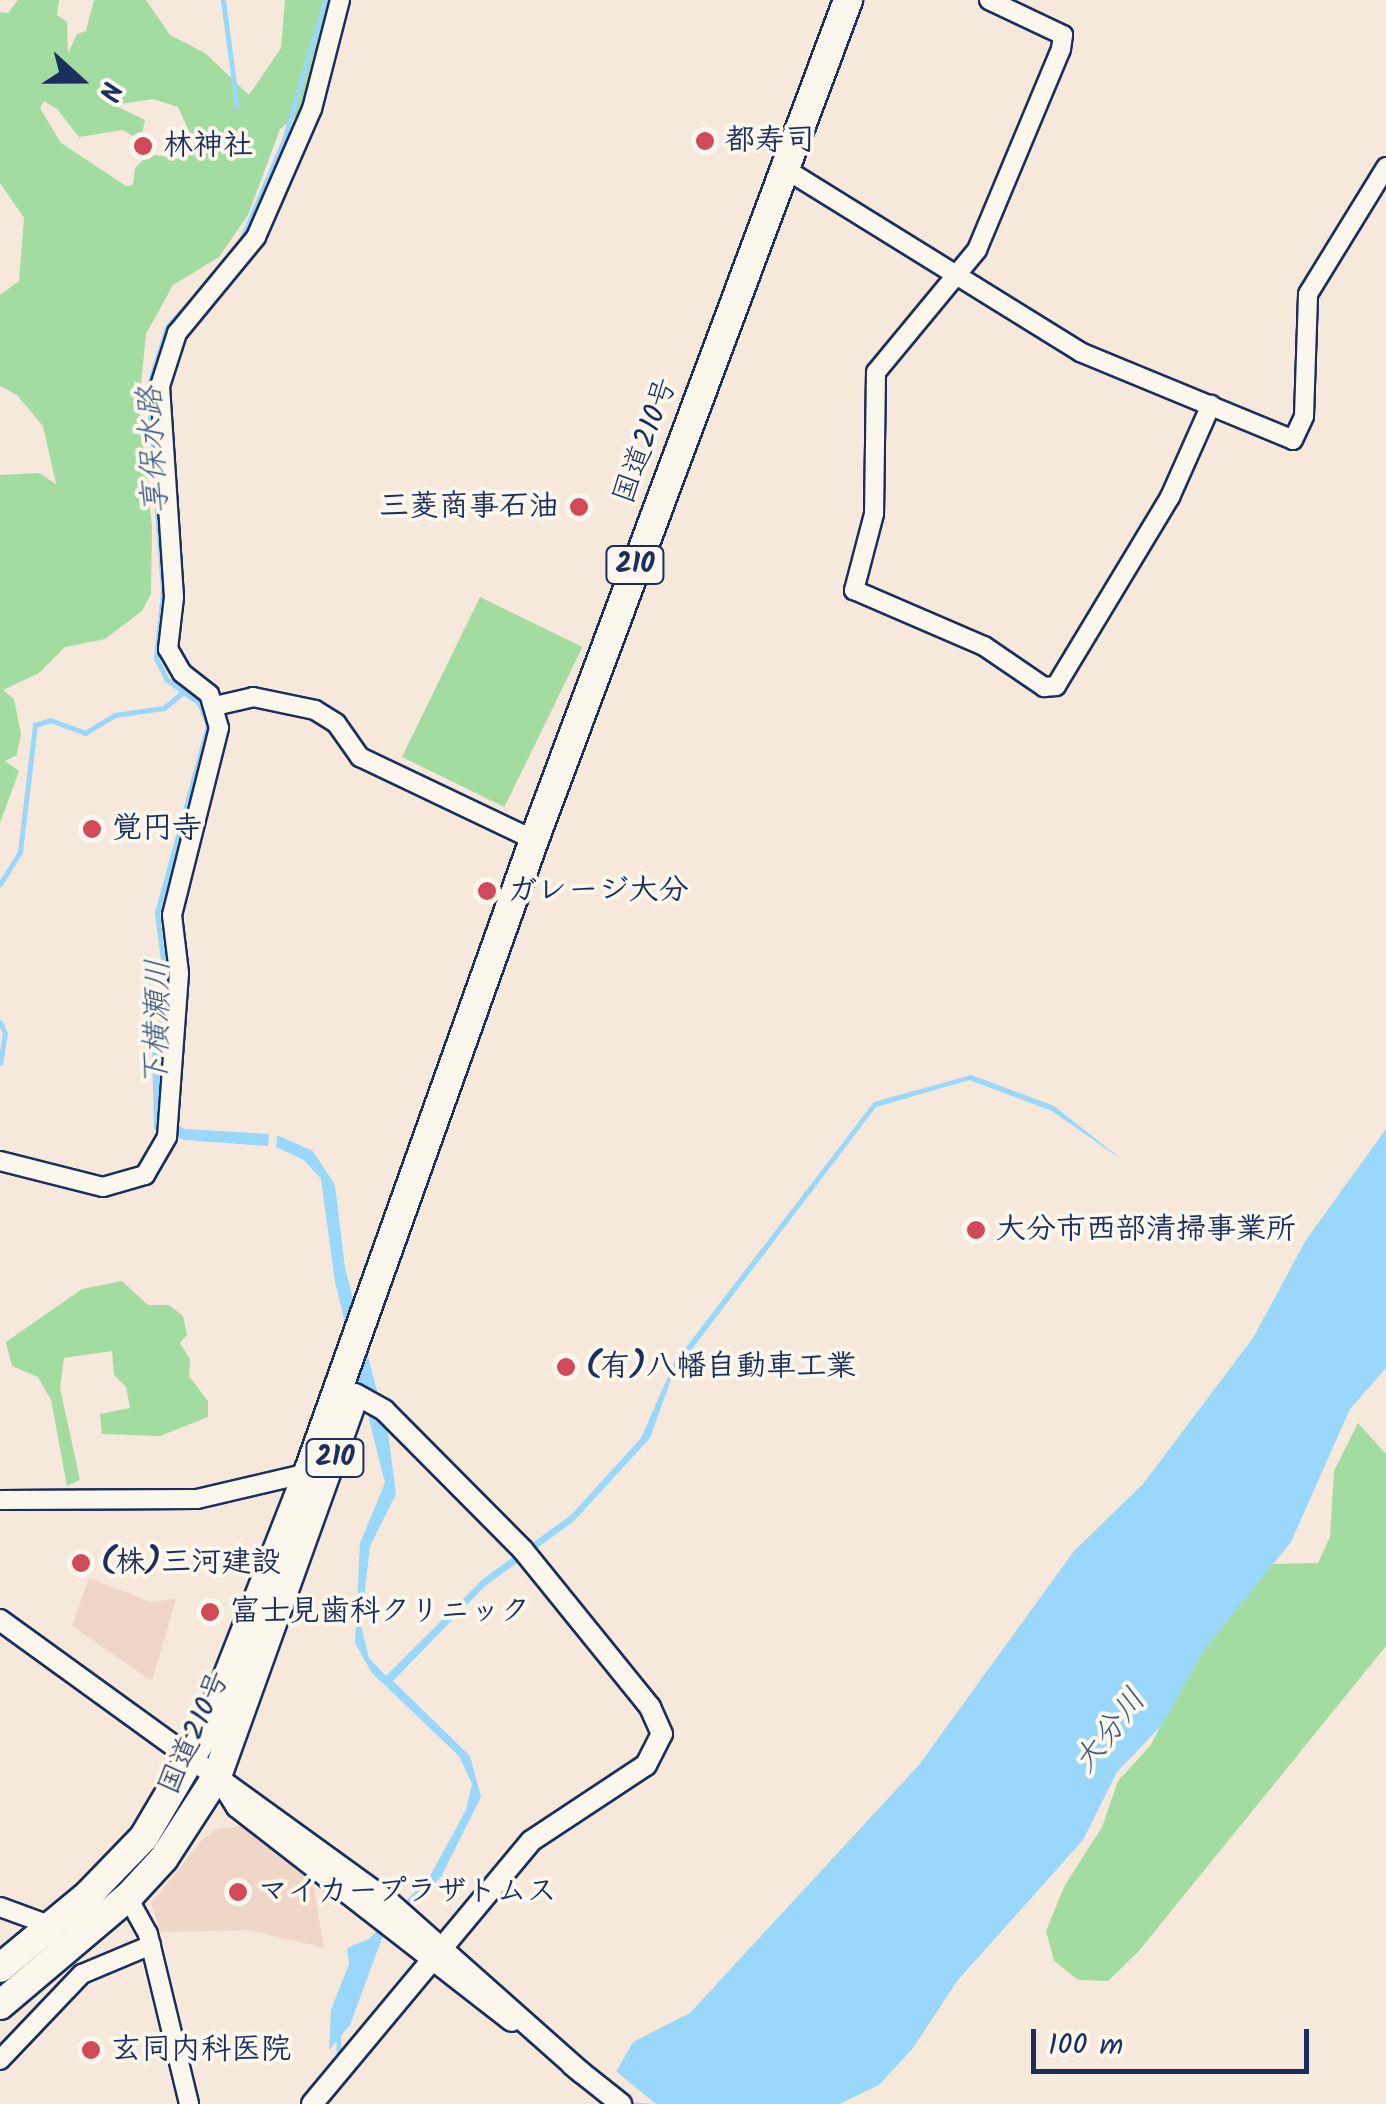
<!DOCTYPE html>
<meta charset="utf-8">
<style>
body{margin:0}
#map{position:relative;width:1386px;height:2104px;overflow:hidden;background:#f6e8db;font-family:Kalam,"Klee One",sans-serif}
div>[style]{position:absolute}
.built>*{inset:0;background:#f0d6c6}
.green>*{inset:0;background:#a3dca1;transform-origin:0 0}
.water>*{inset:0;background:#99d7fb}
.pier>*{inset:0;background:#f6e8db}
.stream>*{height:5px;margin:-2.5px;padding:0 2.5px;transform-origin:2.5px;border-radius:2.5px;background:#99d7fb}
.roads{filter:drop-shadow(2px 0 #1b2f5e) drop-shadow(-2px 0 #1b2f5e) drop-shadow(0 2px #1b2f5e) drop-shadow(0 -2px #1b2f5e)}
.minor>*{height:18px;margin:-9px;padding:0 9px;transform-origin:9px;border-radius:9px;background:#fbf7ec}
.tertiary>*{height:20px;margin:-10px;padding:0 10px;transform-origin:10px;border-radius:10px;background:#fbf7ec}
.trunk>*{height:28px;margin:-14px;padding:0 14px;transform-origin:14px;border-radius:14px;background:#fbf7ec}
.dots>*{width:28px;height:28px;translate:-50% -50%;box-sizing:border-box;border:5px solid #fbf7ec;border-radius:50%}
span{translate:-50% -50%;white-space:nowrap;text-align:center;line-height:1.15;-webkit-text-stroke:8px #fbf7ec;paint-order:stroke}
.shield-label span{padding:2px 8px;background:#fbf7ec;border:2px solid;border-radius:8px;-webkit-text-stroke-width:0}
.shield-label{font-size:28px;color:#1b2f5e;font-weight:700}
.poi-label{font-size:30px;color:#1b2f5e;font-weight:700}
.left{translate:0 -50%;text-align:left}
.right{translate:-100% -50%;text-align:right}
.street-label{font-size:30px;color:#1b2f5e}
.water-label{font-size:32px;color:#3a5985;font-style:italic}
.north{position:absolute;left:30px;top:30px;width:100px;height:100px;-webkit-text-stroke:8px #fbf7ec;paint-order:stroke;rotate:111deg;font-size:28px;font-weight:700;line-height:40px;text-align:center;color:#1b2f5e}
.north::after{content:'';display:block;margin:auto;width:35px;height:45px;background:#1b2f5e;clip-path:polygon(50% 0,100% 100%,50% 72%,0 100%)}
.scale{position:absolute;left:1031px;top:2029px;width:278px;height:45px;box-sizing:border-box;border:5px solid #1b2f5e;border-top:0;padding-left:12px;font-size:30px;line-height:35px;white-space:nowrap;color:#1b2f5e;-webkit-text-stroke:8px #fbf7ec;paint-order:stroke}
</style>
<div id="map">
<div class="built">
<div style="clip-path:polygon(89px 1578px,150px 1602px,176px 1599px,152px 1681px,72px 1626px)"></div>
<div style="clip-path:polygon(242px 1826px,312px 1878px,324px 1948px,249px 1930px,160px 1932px,151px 1903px,203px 1839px,216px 1829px)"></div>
</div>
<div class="green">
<div style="clip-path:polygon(evenodd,18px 0,59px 0,57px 15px,67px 22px,68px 53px,77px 34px,86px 31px,94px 0,146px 0,170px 35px,205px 53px,249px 95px,281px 48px,285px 0,333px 0,306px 109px,280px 129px,248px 215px,219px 257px,173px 285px,146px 334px,139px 405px,152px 527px,151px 594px,142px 611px,105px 639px,65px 647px,39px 673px,3px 690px,14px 699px,21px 733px,17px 755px,5px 761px,19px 771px,0 823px,0 475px,39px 473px,56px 484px,43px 426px,17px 395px,0 386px,0 295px,19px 281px,24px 218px,0 183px,0 12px,8px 13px,18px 0,153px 99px,178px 107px,198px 151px,180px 159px,149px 154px,135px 168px,133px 185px,126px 186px,61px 143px,40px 108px,44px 101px,57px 109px,79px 137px,123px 130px,134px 137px,142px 134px,145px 120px,114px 105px,153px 99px)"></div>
<div style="left:480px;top:597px;width:114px;height:178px;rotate:26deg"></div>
<div style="clip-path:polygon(122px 1281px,148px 1305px,169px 1305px,183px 1316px,187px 1335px,180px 1343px,190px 1359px,189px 1376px,208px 1401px,208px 1417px,160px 1436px,102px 1434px,100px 1414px,130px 1408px,126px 1387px,114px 1375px,112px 1351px,64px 1358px,60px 1388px,80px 1480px,67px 1486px,51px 1400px,38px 1377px,12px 1366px,6px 1342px,82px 1289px)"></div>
<div style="clip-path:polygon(1358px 1423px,1386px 1454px,1386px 1646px,1138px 1952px,1108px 1981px,1078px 1980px,1054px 1961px,1046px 1931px,1065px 1885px,1102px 1827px,1118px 1781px,1150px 1746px,1202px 1647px,1264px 1564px,1318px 1563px,1330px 1537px,1334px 1471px)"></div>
</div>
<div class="water">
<div style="clip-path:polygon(152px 1052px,164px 1054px,161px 1115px,185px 1129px,269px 1134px,268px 1146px,185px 1140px,154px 1129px)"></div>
<div style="clip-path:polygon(971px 1075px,1054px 1106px,1125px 1162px,1052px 1111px,969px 1080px,876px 1107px,673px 1374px,650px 1438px,574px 1521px,484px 1587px,393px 1681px,470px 1756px,481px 1797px,441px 1877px,382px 1938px,350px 2025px,329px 2050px,331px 2010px,349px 1964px,347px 1948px,369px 1939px,430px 1876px,466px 1810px,472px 1784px,459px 1756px,372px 1673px,355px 1643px,360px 1543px,385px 1483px,335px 1282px,321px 1179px,304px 1160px,276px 1147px,277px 1135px,313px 1151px,335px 1185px,345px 1268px,388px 1433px,396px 1494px,370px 1546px,361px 1626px,369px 1658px,386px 1676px,483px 1579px,571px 1515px,641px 1438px,674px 1363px,874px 1102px)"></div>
<div style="clip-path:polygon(1386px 1129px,1386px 1368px,1350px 1409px,1291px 1542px,1204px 1650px,1161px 1726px,1117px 1772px,1083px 1840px,957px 1981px,913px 2048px,879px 2085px,839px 2104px,598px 2104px,633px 2042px,690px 2013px,919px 1765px,1074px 1551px,1143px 1484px,1253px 1338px,1306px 1240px)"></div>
</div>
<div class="pier">
<div style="clip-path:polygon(612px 2068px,656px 2104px,594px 2100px)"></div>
</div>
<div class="stream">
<div style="left:223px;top:0;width:107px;rotate:82.5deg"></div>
<div style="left:239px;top:245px;width:114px;rotate:-66.8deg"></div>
<div style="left:284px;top:140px;width:146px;rotate:-73.7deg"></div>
<div style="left:0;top:884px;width:38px;rotate:-58deg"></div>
<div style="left:20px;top:852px;width:128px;rotate:-83.3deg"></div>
<div style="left:35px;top:725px;width:16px;rotate:-18deg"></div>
<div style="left:50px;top:720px;width:37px;rotate:20deg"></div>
<div style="left:85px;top:733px;width:35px;rotate:-31deg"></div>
<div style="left:115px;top:715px;width:49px;rotate:-8.1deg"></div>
<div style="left:164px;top:708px;width:26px;rotate:-40deg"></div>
<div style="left:0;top:1022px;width:12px;rotate:66deg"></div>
<div style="left:5px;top:1033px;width:30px;rotate:99deg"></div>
<div style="left:158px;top:1057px;width:82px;rotate:-85.1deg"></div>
<div style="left:165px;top:975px;width:63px;rotate:-97.4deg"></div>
<div style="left:157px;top:913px;width:195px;rotate:-74.8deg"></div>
<div style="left:208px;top:725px;width:24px;rotate:-112deg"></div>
<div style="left:199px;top:703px;width:39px;rotate:-144deg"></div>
<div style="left:167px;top:680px;width:25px;rotate:-117deg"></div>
<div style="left:156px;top:658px;width:67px;rotate:-84deg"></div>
<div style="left:163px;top:591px;width:205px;rotate:-94.2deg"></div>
<div style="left:148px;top:387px;width:63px;rotate:-72.4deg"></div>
<div style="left:167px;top:327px;width:78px;rotate:-48.1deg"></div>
<div style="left:338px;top:2033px;width:28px;rotate:88deg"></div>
</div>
<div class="roads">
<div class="minor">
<div style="left:989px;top:0;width:82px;rotate:25.3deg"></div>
<div style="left:1063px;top:35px;width:14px;rotate:98deg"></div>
<div style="left:1061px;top:49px;width:218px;rotate:112.7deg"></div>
<div style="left:977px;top:250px;width:158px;rotate:129.6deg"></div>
<div style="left:876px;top:372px;width:142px;rotate:90.8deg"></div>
<div style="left:874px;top:514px;width:79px;rotate:104.7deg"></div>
<div style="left:854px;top:590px;width:142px;rotate:23.3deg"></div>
<div style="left:984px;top:646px;width:73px;rotate:34.3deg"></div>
<div style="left:1044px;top:687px;width:12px;rotate:-5deg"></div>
<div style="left:1056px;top:686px;width:221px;rotate:-58.9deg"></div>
<div style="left:1170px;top:497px;width:101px;rotate:-66deg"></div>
<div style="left:782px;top:167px;width:351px;rotate:31.8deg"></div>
<div style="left:1080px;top:352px;width:230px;rotate:22.4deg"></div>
<div style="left:1293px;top:440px;width:26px;rotate:-65deg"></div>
<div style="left:1304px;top:416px;width:122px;rotate:-88.1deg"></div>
<div style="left:1308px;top:294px;width:149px;rotate:-58.4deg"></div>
<div style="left:215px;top:706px;width:39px;rotate:-13deg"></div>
<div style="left:253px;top:697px;width:63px;rotate:11.8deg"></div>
<div style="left:315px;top:710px;width:25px;rotate:32deg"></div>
<div style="left:336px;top:723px;width:42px;rotate:54.8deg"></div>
<div style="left:360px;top:757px;width:193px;rotate:25.5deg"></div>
<div style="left:0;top:1161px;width:106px;rotate:14.2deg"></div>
<div style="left:103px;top:1187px;width:44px;rotate:-15.9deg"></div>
<div style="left:145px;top:1175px;width:44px;rotate:-59.9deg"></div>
<div style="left:167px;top:1137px;width:164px;rotate:-85.8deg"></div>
<div style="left:179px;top:973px;width:58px;rotate:-96.9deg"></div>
<div style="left:172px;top:915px;width:193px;rotate:-75.9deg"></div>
<div style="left:219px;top:728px;width:35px;rotate:-106deg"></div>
<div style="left:209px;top:694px;width:34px;rotate:-142deg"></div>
<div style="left:182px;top:673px;width:28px;rotate:-120deg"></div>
<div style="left:168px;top:649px;width:52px;rotate:-83.4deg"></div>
<div style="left:174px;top:597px;width:211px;rotate:-93.8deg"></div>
<div style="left:160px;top:386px;width:56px;rotate:-72.2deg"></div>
<div style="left:177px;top:333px;width:124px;rotate:-50.5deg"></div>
<div style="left:256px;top:237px;width:140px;rotate:-66.4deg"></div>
<div style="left:312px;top:109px;width:113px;rotate:-75.6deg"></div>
<div style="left:0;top:1500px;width:197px;rotate:-0.3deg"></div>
<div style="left:197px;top:1499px;width:114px;rotate:-13.2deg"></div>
<div style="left:128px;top:1898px;width:41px;rotate:60.9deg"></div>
<div style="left:148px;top:1934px;width:175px;rotate:76.4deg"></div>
<div style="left:0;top:1907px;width:55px;rotate:20.1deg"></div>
<div style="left:0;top:2060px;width:119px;rotate:-46.4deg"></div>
<div style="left:82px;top:1974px;width:75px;rotate:-22.8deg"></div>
</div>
<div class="tertiary">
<div style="left:0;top:1620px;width:478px;rotate:35.9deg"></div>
<div style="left:387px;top:1900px;width:261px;rotate:41.6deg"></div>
<div style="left:220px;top:1780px;width:32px;rotate:58deg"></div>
<div style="left:237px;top:1807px;width:348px;rotate:37.9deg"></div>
<div style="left:572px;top:2065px;width:63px;rotate:38.5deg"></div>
<div style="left:312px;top:2104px;width:342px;rotate:-50.2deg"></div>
<div style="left:531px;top:1841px;width:138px;rotate:-33.5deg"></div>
<div style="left:646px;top:1765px;width:35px;rotate:-63deg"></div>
<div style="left:662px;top:1734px;width:30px;rotate:-114deg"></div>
<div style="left:650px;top:1707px;width:202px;rotate:-129deg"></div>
<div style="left:523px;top:1550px;width:197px;rotate:-134.8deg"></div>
<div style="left:384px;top:1410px;width:33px;rotate:-151deg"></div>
</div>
<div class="trunk">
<div style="left:0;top:1968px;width:116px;rotate:-39.7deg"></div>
<div style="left:89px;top:1894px;width:79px;rotate:-46deg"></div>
<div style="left:144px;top:1837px;width:120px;rotate:-59.4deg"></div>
<div style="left:205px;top:1734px;width:281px;rotate:-68.5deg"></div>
<div style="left:308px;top:1473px;width:672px;rotate:-70.35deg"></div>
<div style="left:534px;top:840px;width:897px;rotate:-69.5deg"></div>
<div style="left:0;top:2005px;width:170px;rotate:-40.2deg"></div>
<div style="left:130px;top:1895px;width:50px;rotate:-47.4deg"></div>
<div style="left:164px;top:1858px;width:98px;rotate:-57.1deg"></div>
<div style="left:217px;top:1776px;width:398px;rotate:-70.2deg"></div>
</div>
</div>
<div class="dots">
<div style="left:705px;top:141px;background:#d1495b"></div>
<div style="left:143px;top:146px;background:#d1495b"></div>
<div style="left:579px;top:507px;background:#d1495b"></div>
<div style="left:92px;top:829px;background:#d1495b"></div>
<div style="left:487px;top:891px;background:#d1495b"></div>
<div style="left:976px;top:1230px;background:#d1495b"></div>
<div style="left:566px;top:1367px;background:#d1495b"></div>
<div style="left:81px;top:1563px;background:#d1495b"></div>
<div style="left:210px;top:1612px;background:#d1495b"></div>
<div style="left:238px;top:1892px;background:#d1495b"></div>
<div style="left:91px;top:2050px;background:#d1495b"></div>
</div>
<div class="shield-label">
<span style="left:635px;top:565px">210</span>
<span style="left:335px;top:1458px">210</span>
</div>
<div class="poi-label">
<span class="left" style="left:725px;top:141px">都寿司</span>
<span class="left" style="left:163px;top:146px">林神社</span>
<span class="right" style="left:559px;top:507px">三菱商事石油</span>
<span class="left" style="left:112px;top:829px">覚円寺</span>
<span class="left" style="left:507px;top:891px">ガレージ大分</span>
<span class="left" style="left:996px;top:1230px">大分市西部清掃事業所</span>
<span class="left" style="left:586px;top:1367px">(有)八幡自動車工業</span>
<span class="left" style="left:101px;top:1563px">(株)三河建設</span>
<span class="left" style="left:230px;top:1612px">富士見歯科クリニック</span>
<span class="left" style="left:258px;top:1892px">マイカープラザトムス</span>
<span class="left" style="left:111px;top:2050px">玄同内科医院</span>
</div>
<div class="street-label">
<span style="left:646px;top:441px;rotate:-70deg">国道210号</span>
<span style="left:195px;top:1733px;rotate:-66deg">国道210号</span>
</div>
<div class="water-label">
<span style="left:155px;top:450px;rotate:-93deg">享保水路</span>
<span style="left:159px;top:1023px;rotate:-89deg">下横瀬川</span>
<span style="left:1111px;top:1732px;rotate:-52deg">大分川</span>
</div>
<div class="north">N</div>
<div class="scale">100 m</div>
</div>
